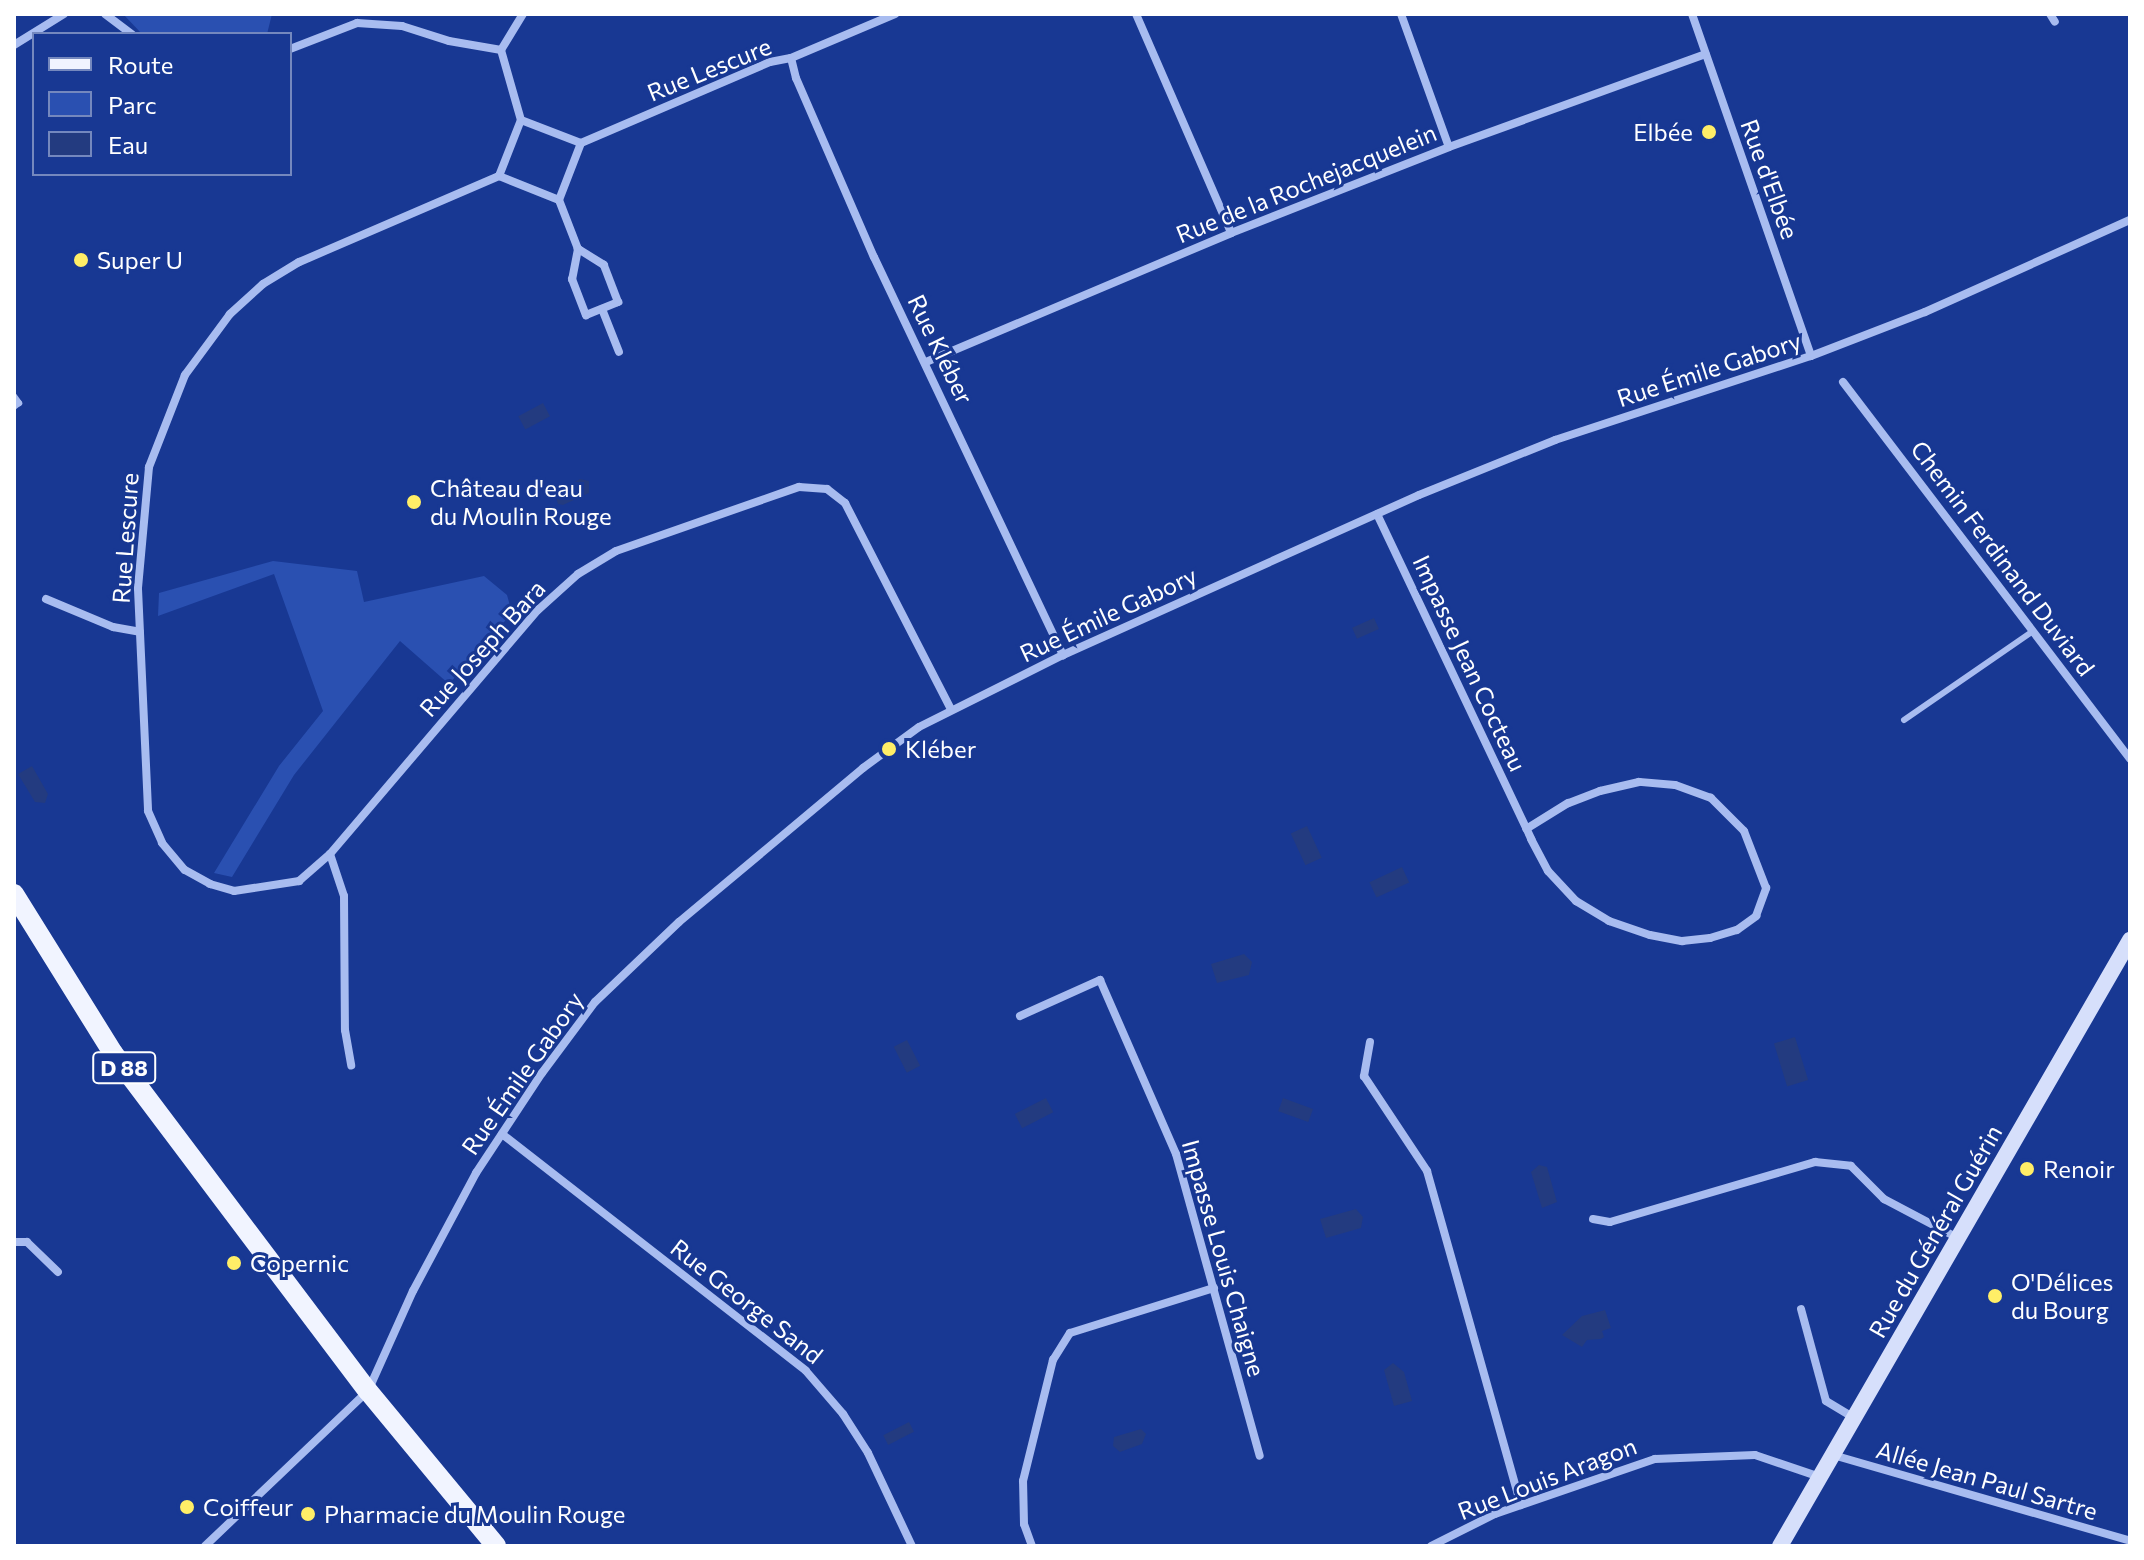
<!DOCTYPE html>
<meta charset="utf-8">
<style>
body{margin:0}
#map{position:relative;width:2144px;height:1560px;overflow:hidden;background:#183893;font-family:Commissioner,sans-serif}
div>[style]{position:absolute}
.green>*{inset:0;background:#2a50b1}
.water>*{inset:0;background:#233b80;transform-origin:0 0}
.service>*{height:6px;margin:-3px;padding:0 3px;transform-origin:3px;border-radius:3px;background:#a8bcf0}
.minor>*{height:8px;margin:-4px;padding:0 4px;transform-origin:4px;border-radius:4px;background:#a8bcf0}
.secondary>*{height:16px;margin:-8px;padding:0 8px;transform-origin:8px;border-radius:8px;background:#d6dffb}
.primary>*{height:20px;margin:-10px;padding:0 10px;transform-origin:10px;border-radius:10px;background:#f1f4ff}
.dots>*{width:22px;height:22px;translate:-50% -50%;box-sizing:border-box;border:4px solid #183893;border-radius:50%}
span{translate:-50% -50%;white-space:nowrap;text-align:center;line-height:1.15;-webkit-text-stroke:6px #183893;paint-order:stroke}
.shield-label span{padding:2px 6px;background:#183893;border:2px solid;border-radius:6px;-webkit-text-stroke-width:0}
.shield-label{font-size:22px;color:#fff;font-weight:700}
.street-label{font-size:24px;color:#fff}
.poi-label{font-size:24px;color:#fff}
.right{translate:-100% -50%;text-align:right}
.left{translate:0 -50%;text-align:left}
.frame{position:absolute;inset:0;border:16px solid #fff;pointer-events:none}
.legend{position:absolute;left:32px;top:32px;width:260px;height:144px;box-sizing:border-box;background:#183893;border:2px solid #7488be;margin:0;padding:10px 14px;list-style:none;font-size:24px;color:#fff}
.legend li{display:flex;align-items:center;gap:16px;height:40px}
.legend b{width:40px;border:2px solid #7488be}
</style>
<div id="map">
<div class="green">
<div style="clip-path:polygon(123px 14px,272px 14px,267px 34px,142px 34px)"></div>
<div style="clip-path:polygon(273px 561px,357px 571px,364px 602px,484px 576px,507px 595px,512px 613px,449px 684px,400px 641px,294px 775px,232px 877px,214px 873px,279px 766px,323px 711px,274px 574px,158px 616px,159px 593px)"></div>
</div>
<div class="water">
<div style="left:543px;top:403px;width:15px;height:28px;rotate:62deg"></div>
<div style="clip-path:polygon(580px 479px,589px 481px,589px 493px,563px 505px,558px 504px,555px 494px)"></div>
<div style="left:1374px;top:618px;width:12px;height:24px;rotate:66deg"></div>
<div style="clip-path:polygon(32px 766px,48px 794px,45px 803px,35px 802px,18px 774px)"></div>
<div style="left:1307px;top:826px;width:35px;height:18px;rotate:65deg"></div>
<div style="left:1402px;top:867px;width:17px;height:36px;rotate:65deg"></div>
<div style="clip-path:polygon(1244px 954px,1252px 962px,1249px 975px,1217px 983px,1211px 964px)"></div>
<div style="left:1795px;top:1037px;width:45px;height:22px;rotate:73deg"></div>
<div style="left:907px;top:1040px;width:29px;height:15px;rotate:63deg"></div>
<div style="left:1046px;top:1098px;width:16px;height:35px;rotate:63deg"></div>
<div style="left:1283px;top:1098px;width:32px;height:14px;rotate:20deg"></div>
<div style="clip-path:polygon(1539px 1165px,1547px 1167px,1557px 1202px,1542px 1208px,1531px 1172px)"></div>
<div style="clip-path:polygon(1356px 1209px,1363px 1217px,1361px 1228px,1326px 1238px,1320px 1219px)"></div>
<div style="clip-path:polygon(1605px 1310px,1611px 1328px,1602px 1331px,1604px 1337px,1601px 1339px,1587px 1340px,1582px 1347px,1562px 1335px,1582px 1316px)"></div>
<div style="clip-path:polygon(1393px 1363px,1404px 1372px,1412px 1401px,1394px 1406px,1384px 1370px)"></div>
<div style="left:909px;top:1422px;width:11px;height:29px;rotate:63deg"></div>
<div style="clip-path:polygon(1141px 1429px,1146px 1434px,1142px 1444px,1120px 1452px,1113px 1446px,1114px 1437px)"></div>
</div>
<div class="service">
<div style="left:14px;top:396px;width:9px;rotate:54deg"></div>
<div style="left:19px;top:403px;width:6px;rotate:141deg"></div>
<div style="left:1904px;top:720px;width:157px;rotate:-34.6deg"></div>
</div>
<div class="minor">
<div style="left:105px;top:14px;width:34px;rotate:37deg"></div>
<div style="left:1136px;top:14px;width:239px;rotate:66.5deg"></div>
<div style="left:1401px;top:14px;width:141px;rotate:70.2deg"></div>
<div style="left:1692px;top:14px;width:362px;rotate:70.8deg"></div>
<div style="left:2050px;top:14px;width:9px;rotate:58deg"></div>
<div style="left:14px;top:45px;width:59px;rotate:-31.8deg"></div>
<div style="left:290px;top:49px;width:72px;rotate:-21.2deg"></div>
<div style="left:357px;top:23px;width:45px;rotate:3.8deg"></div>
<div style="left:402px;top:26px;width:49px;rotate:17.7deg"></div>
<div style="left:449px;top:41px;width:53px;rotate:9.8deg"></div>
<div style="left:501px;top:50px;width:42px;rotate:-58.6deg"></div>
<div style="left:501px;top:50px;width:73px;rotate:74.1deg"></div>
<div style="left:791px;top:58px;width:21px;rotate:76deg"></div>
<div style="left:796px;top:78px;width:195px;rotate:66.5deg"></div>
<div style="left:874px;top:257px;width:441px;rotate:64.6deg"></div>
<div style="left:521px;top:120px;width:64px;rotate:21deg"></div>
<div style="left:581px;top:143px;width:61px;rotate:111.1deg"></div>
<div style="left:559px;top:200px;width:65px;rotate:-158.2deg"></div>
<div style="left:499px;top:176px;width:60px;rotate:-68.6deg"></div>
<div style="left:581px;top:143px;width:206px;rotate:-23.2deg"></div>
<div style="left:770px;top:62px;width:21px;rotate:-11deg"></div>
<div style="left:791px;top:58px;width:113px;rotate:-22.9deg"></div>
<div style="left:499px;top:176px;width:218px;rotate:156.7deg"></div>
<div style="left:299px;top:262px;width:42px;rotate:148.6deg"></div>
<div style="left:263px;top:284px;width:45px;rotate:137.7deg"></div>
<div style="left:230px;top:314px;width:76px;rotate:126.4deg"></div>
<div style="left:185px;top:375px;width:99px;rotate:111.4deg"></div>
<div style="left:149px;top:467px;width:122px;rotate:95.2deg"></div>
<div style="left:138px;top:589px;width:222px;rotate:87.4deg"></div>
<div style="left:148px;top:811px;width:35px;rotate:66deg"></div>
<div style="left:162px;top:843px;width:35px;rotate:50deg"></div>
<div style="left:185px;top:870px;width:29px;rotate:29deg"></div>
<div style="left:210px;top:884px;width:25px;rotate:16deg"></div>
<div style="left:234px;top:891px;width:66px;rotate:-8.7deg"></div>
<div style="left:299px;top:881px;width:41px;rotate:-41.1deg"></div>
<div style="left:330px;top:854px;width:321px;rotate:-49.6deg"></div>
<div style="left:538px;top:610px;width:54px;rotate:-42deg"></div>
<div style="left:578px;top:574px;width:44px;rotate:-31.2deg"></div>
<div style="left:616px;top:551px;width:194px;rotate:-19.3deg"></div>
<div style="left:799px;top:487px;width:28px;rotate:4deg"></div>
<div style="left:827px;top:489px;width:23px;rotate:38deg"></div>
<div style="left:845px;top:503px;width:232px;rotate:62.8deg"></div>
<div style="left:559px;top:200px;width:53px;rotate:68.8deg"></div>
<div style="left:578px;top:249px;width:31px;rotate:101deg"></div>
<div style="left:572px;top:279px;width:39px;rotate:69deg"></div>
<div style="left:586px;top:315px;width:35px;rotate:-22deg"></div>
<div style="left:618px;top:302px;width:40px;rotate:-111deg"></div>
<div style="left:604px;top:265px;width:31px;rotate:-148deg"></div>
<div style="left:602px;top:309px;width:46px;rotate:68.4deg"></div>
<div style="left:926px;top:362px;width:331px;rotate:-22.9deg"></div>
<div style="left:1231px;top:233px;width:234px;rotate:-21.5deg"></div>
<div style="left:1449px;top:147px;width:273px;rotate:-19.9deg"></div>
<div style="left:1843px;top:382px;width:474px;rotate:52.7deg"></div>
<div style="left:1377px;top:514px;width:360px;rotate:64.6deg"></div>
<div style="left:1531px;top:839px;width:36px;rotate:62deg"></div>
<div style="left:1548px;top:871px;width:41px;rotate:47deg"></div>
<div style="left:1576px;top:901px;width:39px;rotate:31deg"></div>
<div style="left:1609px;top:921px;width:43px;rotate:18.9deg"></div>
<div style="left:1650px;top:935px;width:33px;rotate:11deg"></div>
<div style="left:1682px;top:941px;width:28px;rotate:-6deg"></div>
<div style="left:1710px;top:938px;width:28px;rotate:-17deg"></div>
<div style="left:1737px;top:930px;width:24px;rotate:-36deg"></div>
<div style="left:1756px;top:916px;width:30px;rotate:-70deg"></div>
<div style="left:1766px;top:888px;width:61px;rotate:-111.1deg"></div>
<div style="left:1744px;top:831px;width:47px;rotate:-135deg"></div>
<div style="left:1711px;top:798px;width:38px;rotate:-160deg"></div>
<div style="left:1675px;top:785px;width:36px;rotate:-175deg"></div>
<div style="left:1639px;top:782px;width:40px;rotate:167deg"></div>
<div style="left:1600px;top:791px;width:34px;rotate:159deg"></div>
<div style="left:1568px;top:803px;width:49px;rotate:148.2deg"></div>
<div style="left:46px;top:599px;width:73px;rotate:22.7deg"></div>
<div style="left:113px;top:627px;width:27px;rotate:10deg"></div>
<div style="left:330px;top:854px;width:44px;rotate:71.6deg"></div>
<div style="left:344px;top:896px;width:134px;rotate:89.6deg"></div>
<div style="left:345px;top:1030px;width:36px;rotate:80deg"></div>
<div style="left:1020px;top:1016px;width:88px;rotate:-24.2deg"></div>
<div style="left:1100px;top:980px;width:190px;rotate:66.4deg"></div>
<div style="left:1176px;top:1154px;width:313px;rotate:74.5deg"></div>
<div style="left:1370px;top:1042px;width:35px;rotate:100deg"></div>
<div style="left:1364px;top:1076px;width:114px;rotate:56.4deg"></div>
<div style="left:1427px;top:1171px;width:347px;rotate:74.3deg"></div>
<div style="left:502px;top:1134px;width:385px;rotate:37.9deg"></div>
<div style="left:806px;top:1371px;width:57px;rotate:49.3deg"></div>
<div style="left:843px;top:1414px;width:46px;rotate:57.3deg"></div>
<div style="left:868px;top:1453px;width:103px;rotate:64.7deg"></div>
<div style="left:1593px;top:1219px;width:17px;rotate:10deg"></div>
<div style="left:1610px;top:1222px;width:214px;rotate:-16.3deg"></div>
<div style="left:1815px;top:1162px;width:36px;rotate:6deg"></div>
<div style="left:1851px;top:1166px;width:47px;rotate:45deg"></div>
<div style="left:1884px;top:1199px;width:84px;rotate:27.8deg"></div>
<div style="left:14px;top:1242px;width:13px"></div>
<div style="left:27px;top:1242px;width:43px;rotate:44.1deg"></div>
<div style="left:1801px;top:1309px;width:95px;rotate:74.8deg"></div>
<div style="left:1826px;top:1401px;width:33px;rotate:31deg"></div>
<div style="left:1833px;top:1455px;width:309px;rotate:16.1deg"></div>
<div style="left:205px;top:1546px;width:225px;rotate:-43.6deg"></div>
<div style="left:368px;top:1391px;width:110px;rotate:-65.8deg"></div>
<div style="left:413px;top:1291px;width:134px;rotate:-61.9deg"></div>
<div style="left:476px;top:1173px;width:120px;rotate:-56.6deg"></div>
<div style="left:542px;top:1073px;width:89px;rotate:-53.3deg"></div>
<div style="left:595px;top:1002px;width:116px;rotate:-43.6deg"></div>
<div style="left:679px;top:922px;width:240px;rotate:-39.9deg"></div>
<div style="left:863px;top:768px;width:69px;rotate:-36.2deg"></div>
<div style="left:919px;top:727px;width:161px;rotate:-26.6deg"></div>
<div style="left:1063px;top:655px;width:390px;rotate:-24.2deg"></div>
<div style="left:1419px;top:495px;width:147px;rotate:-22deg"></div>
<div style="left:1555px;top:440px;width:269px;rotate:-18.2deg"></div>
<div style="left:1811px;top:356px;width:122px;rotate:-21.1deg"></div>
<div style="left:1925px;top:312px;width:225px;rotate:-24.2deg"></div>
<div style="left:1032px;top:1546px;width:23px;rotate:-110deg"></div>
<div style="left:1024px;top:1524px;width:43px;rotate:-91.3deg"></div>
<div style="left:1023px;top:1481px;width:125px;rotate:-76.1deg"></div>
<div style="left:1053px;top:1360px;width:32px;rotate:-58deg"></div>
<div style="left:1070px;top:1333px;width:151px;rotate:-17.4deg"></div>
<div style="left:1431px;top:1546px;width:72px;rotate:-26.6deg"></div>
<div style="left:1495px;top:1514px;width:169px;rotate:-19deg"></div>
<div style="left:1655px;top:1459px;width:100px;rotate:-2.3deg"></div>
<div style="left:1755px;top:1455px;width:69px;rotate:18.7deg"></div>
</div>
<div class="secondary">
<div style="left:1780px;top:1546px;width:700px;rotate:-59.99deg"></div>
</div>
<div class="primary">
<div style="left:14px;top:894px;width:187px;rotate:58.1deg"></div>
<div style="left:113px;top:1053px;width:423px;rotate:53deg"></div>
<div style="left:368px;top:1391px;width:201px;rotate:50.4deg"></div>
</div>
<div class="dots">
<div style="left:1709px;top:132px;background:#ffee67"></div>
<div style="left:81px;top:260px;background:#ffee67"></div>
<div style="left:414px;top:502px;background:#ffee67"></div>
<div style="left:889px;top:749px;background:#ffee67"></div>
<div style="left:2027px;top:1169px;background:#ffee67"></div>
<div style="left:234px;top:1263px;background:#ffee67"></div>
<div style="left:1995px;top:1296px;background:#ffee67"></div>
<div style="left:187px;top:1507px;background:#ffee67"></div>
<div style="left:308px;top:1514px;background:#ffee67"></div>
</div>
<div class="shield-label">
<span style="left:124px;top:1068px">D 88</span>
</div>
<div class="street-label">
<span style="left:709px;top:69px;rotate:-22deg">Rue Lescure</span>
<span style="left:1770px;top:179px;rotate:70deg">Rue d'Elbée</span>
<span style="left:1306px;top:183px;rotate:-22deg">Rue de la Rochejacquelein</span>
<span style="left:941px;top:349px;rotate:64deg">Rue Kléber</span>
<span style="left:1709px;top:369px;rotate:-18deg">Rue Émile Gabory</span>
<span style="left:125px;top:538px;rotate:-86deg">Rue Lescure</span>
<span style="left:2003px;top:558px;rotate:53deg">Chemin Ferdinand Duviard</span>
<span style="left:1108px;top:614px;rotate:-25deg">Rue Émile Gabory</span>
<span style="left:482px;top:648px;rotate:-48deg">Rue Joseph Bara</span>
<span style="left:1470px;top:663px;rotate:65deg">Impasse Jean Cocteau</span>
<span style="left:522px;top:1073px;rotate:-55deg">Rue Émile Gabory</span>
<span style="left:1935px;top:1231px;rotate:-60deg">Rue du Général Guérin</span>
<span style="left:1224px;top:1258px;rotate:74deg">Impasse Louis Chaigne</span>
<span style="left:747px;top:1301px;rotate:38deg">Rue George Sand</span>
<span style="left:1547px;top:1478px;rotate:-21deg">Rue Louis Aragon</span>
<span style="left:1987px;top:1480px;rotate:16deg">Allée Jean Paul Sartre</span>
</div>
<div class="poi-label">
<span class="right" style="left:1693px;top:132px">Elbée</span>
<span class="left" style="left:97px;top:260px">Super U</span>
<span class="left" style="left:430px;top:502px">Château d'eau<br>du Moulin Rouge</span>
<span class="left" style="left:905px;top:749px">Kléber</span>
<span class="left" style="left:2043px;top:1169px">Renoir</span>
<span class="left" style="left:250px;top:1263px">Copernic</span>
<span class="left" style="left:2011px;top:1296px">O'Délices<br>du Bourg</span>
<span class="left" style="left:203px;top:1507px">Coiffeur</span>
<span class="left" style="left:324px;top:1514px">Pharmacie du Moulin Rouge</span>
</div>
<div class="frame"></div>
<ul class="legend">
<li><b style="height:10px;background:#f1f4ff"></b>Route</li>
<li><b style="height:22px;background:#2a50b1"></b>Parc</li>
<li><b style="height:22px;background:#233b80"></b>Eau</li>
</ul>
</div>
